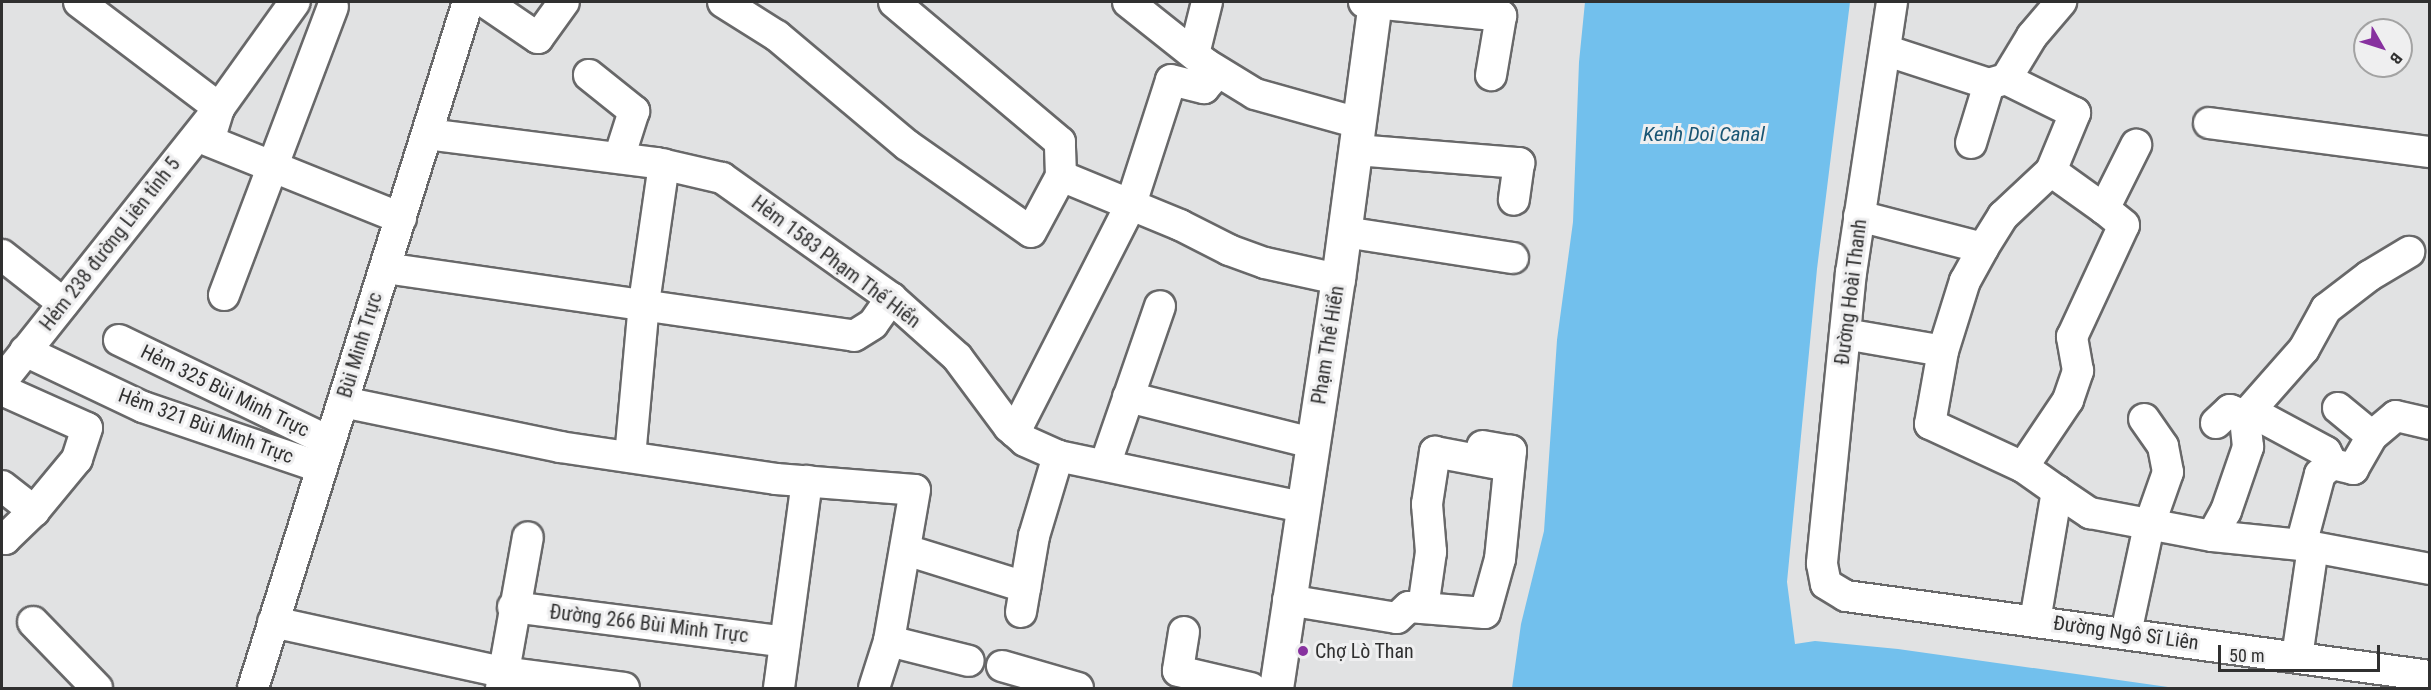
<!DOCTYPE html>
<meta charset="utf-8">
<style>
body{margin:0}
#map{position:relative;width:2431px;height:690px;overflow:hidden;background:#e1e2e3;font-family:"Roboto Condensed",sans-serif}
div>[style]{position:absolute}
.water>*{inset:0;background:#72c0ed}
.roads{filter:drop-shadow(2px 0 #686869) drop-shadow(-2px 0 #686869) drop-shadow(0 2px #686869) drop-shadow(0 -2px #686869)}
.minor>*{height:30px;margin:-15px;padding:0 15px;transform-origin:15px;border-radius:15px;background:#fff}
.major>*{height:33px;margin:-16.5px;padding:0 16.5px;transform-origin:16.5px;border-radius:16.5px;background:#fff}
.dots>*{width:16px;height:16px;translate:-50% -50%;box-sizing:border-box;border:3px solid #efeff0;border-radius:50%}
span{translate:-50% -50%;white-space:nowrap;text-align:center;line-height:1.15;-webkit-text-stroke:6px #efeff0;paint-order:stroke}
.street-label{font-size:20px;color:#303030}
.poi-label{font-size:20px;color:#303030}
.left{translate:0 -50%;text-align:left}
.water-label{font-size:21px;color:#195573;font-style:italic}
.frame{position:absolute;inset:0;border:3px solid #303030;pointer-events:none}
.north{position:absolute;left:2353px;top:18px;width:60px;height:60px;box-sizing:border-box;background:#efeff0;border:2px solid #a3a3a3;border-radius:50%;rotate:129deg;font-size:16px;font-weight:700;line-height:24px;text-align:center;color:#303030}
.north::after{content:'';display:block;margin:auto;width:21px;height:27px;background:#87319f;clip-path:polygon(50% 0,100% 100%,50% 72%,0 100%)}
.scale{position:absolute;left:2218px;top:645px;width:162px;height:27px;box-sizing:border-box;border:3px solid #303030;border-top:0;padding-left:8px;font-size:18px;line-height:21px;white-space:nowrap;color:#303030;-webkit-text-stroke:4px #efeff0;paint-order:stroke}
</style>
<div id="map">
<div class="water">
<div style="clip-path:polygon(1585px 2px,1850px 2px,1817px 269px,1787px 582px,1795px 644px,1815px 641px,1898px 649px,2175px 688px,1512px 688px,1521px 624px,1544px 531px,1557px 340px,1573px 222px,1579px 62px)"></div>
</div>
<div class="roads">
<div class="minor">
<div style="left:79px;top:2px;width:176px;rotate:37.1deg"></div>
<div style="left:219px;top:108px;width:34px;rotate:107deg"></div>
<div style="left:209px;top:141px;width:207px;rotate:21.9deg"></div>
<div style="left:485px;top:2px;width:64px;rotate:34.2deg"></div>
<div style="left:538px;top:38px;width:44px;rotate:-54.2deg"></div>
<div style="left:723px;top:2px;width:64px;rotate:32.2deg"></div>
<div style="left:777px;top:36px;width:170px;rotate:40deg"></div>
<div style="left:907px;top:145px;width:151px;rotate:35.1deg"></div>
<div style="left:1031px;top:232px;width:64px;rotate:-61.8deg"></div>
<div style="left:1061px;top:176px;width:34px;rotate:-92deg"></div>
<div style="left:1060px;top:142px;width:217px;rotate:-139.9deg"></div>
<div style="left:1128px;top:2px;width:100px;rotate:38.5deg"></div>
<div style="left:1206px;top:64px;width:57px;rotate:31.5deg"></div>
<div style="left:1255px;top:94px;width:108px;rotate:15.6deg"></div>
<div style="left:1364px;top:2px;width:138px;rotate:5.8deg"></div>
<div style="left:1501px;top:16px;width:60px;rotate:99.6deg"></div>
<div style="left:1892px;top:2px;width:273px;rotate:98.6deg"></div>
<div style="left:1851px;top:272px;width:293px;rotate:95.7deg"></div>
<div style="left:1822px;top:564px;width:20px;rotate:79deg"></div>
<div style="left:1826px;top:584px;width:23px;rotate:31deg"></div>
<div style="left:1846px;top:596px;width:589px;rotate:7.8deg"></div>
<div style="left:1194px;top:54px;width:54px;rotate:-76deg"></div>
<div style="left:589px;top:75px;width:58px;rotate:38.7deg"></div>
<div style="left:634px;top:111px;width:49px;rotate:107.7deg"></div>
<div style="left:2006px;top:79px;width:50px;rotate:-58.8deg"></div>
<div style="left:2032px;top:36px;width:45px;rotate:-49.5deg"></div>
<div style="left:2209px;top:123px;width:223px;rotate:7.5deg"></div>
<div style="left:427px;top:134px;width:232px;rotate:7.2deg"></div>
<div style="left:657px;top:163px;width:67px;rotate:13deg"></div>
<div style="left:722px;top:178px;width:207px;rotate:35.4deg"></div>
<div style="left:891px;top:298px;width:89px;rotate:41.8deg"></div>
<div style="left:957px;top:357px;width:87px;rotate:53.4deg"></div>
<div style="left:1009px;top:427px;width:21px;rotate:41deg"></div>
<div style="left:1025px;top:441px;width:36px;rotate:24deg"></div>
<div style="left:1058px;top:456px;width:250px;rotate:11.8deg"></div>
<div style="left:1971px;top:143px;width:62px;rotate:-73deg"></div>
<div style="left:1356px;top:150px;width:164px;rotate:4.6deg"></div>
<div style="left:1519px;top:163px;width:37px;rotate:98deg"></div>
<div style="left:2051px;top:171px;width:65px;rotate:35.6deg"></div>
<div style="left:2104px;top:209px;width:72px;rotate:-63.4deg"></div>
<div style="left:1061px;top:176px;width:129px;rotate:22.4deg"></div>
<div style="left:1180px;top:225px;width:55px;rotate:27deg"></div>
<div style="left:1229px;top:250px;width:38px;rotate:20deg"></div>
<div style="left:1265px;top:263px;width:75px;rotate:12.4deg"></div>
<div style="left:1859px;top:216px;width:128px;rotate:14.5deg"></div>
<div style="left:1983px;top:248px;width:38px;rotate:-58deg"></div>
<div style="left:2003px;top:216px;width:66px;rotate:-43.2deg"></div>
<div style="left:2051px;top:171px;width:63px;rotate:-67.5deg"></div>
<div style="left:2075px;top:113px;width:77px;rotate:-153.8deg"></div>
<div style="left:2006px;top:79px;width:18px;rotate:164deg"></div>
<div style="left:1989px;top:84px;width:109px;rotate:-161.9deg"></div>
<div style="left:1345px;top:232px;width:170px;rotate:8.8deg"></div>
<div style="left:2px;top:255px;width:78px;rotate:38.2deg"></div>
<div style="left:385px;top:268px;width:474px;rotate:8.2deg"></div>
<div style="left:854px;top:336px;width:22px;rotate:-32deg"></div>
<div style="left:873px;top:324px;width:32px;rotate:-55deg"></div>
<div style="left:224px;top:295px;width:308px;rotate:-69.3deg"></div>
<div style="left:1845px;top:334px;width:99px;rotate:9.8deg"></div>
<div style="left:1943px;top:351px;width:73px;rotate:-72.6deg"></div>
<div style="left:1965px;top:281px;width:38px;rotate:-61deg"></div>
<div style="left:119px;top:340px;width:234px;rotate:25.8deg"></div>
<div style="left:25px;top:351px;width:131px;rotate:25.4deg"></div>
<div style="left:143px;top:407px;width:189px;rotate:18.8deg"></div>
<div style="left:1943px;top:351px;width:74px;rotate:100.1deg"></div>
<div style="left:1930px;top:424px;width:102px;rotate:24.8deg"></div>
<div style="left:2px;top:381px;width:349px;rotate:-51.5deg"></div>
<div style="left:219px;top:108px;width:130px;rotate:-54.4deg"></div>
<div style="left:2px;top:390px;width:93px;rotate:24.1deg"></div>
<div style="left:87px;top:428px;width:33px;rotate:108deg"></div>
<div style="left:77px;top:459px;width:67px;rotate:129.6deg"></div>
<div style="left:34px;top:511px;width:40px;rotate:136deg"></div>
<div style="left:5px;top:539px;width:4px;rotate:-146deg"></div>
<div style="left:1128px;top:397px;width:190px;rotate:14deg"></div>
<div style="left:343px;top:402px;width:222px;rotate:11.7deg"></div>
<div style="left:560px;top:447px;width:218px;rotate:8.4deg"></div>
<div style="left:776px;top:479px;width:139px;rotate:4.5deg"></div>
<div style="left:915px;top:490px;width:153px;rotate:99.8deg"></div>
<div style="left:2338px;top:408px;width:44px;rotate:39.5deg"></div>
<div style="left:2250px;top:411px;width:86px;rotate:28.3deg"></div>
<div style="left:2326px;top:452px;width:13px;rotate:63deg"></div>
<div style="left:2216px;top:423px;width:19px;rotate:-43deg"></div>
<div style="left:2230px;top:410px;width:16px;rotate:22deg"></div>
<div style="left:1015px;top:432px;width:256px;rotate:-63deg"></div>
<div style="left:1131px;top:204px;width:130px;rotate:-72.1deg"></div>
<div style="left:1171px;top:80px;width:34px;rotate:14deg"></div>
<div style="left:1204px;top:88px;width:21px;rotate:-49deg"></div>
<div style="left:630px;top:457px;width:155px;rotate:-84.8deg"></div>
<div style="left:644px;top:303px;width:140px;rotate:-81.8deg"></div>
<div style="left:1105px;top:465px;width:168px;rotate:-70.9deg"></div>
<div style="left:2px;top:486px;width:41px;rotate:38deg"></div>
<div style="left:2057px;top:491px;width:40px;rotate:34deg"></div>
<div style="left:2090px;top:513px;width:124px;rotate:10.7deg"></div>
<div style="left:2301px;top:545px;width:89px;rotate:-174.2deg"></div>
<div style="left:2212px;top:536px;width:29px;rotate:-61deg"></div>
<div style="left:2226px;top:511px;width:68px;rotate:-71deg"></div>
<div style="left:2248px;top:447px;width:31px;rotate:-96deg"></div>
<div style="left:2245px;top:416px;width:89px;rotate:-48.6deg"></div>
<div style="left:2304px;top:349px;width:46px;rotate:-61.2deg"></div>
<div style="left:2326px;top:309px;width:54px;rotate:-37.5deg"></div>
<div style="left:2369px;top:276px;width:47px;rotate:-31deg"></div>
<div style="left:2313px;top:547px;width:119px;rotate:10.6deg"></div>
<div style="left:906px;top:550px;width:125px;rotate:17.3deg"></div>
<div style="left:1288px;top:600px;width:110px;rotate:9.4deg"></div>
<div style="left:1397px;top:618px;width:16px;rotate:-43deg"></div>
<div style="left:1409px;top:607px;width:76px;rotate:4.5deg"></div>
<div style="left:1485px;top:613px;width:56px;rotate:-74.5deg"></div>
<div style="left:1500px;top:559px;width:109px;rotate:-84.2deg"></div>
<div style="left:1511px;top:451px;width:29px;rotate:-170deg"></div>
<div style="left:513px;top:607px;width:274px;rotate:7.3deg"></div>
<div style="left:1423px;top:608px;width:57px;rotate:-81.9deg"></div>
<div style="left:1431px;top:552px;width:48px;rotate:-94.8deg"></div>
<div style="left:1427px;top:504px;width:53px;rotate:-81.3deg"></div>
<div style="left:1435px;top:452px;width:70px;rotate:10.7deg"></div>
<div style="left:1021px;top:612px;width:77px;rotate:-80.3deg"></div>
<div style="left:1034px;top:536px;width:84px;rotate:-73.3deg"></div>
<div style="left:2035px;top:621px;width:132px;rotate:-80.4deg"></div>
<div style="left:2057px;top:491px;width:42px;rotate:-144.8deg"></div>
<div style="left:2023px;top:467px;width:81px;rotate:-56.1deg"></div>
<div style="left:2068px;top:400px;width:31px;rotate:-71deg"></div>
<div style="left:2078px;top:371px;width:35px;rotate:-100deg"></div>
<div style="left:2072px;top:337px;width:123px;rotate:-65.1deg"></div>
<div style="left:2124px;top:225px;width:26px;rotate:-141deg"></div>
<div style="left:33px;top:622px;width:92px;rotate:45.9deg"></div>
<div style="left:273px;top:622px;width:235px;rotate:12.3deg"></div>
<div style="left:503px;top:672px;width:122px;rotate:7.5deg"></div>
<div style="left:1184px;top:632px;width:39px;rotate:99deg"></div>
<div style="left:1178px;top:671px;width:75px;rotate:13.1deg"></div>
<div style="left:2126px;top:633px;width:109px;rotate:-77.9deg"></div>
<div style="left:2149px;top:526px;width:57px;rotate:-70.6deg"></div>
<div style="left:2168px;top:472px;width:26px;rotate:-101deg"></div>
<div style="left:2163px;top:446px;width:33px;rotate:-125deg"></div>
<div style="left:2297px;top:657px;width:111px;rotate:-81.7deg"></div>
<div style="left:2313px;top:547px;width:12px;rotate:-171deg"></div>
<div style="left:2301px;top:545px;width:73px;rotate:-75deg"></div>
<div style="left:2320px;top:474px;width:16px;rotate:-40deg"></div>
<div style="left:2332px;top:464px;width:22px;rotate:13deg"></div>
<div style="left:2353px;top:469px;width:38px;rotate:-60deg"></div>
<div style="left:2372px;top:436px;width:31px;rotate:-40deg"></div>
<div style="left:2396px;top:416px;width:35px;rotate:13deg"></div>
<div style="left:1002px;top:666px;width:79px;rotate:16.1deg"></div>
<div style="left:253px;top:688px;width:719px;rotate:-72.6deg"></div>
<div style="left:501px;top:688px;width:153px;rotate:-79.9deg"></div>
<div style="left:779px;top:688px;width:209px;rotate:-82.3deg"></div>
<div style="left:874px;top:688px;width:49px;rotate:-72.3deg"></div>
<div style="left:889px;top:641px;width:82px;rotate:14deg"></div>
</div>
<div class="major">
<div style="left:1276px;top:688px;width:414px;rotate:-81.4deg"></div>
<div style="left:1338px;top:279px;width:279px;rotate:-82.4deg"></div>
</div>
</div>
<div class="dots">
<div style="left:1303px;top:651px;background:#87319f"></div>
</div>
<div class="street-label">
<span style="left:110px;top:244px;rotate:-52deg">Hẻm 238 đường Liên tỉnh 5</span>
<span style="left:836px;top:262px;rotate:37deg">Hẻm 1583 Phạm Thế Hiển</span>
<span style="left:1851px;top:292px;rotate:-83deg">Đường Hoài Thanh</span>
<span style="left:360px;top:345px;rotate:-73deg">Bùi Minh Trực</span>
<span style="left:1328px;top:345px;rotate:-81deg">Phạm Thế Hiển</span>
<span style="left:225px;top:391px;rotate:26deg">Hẻm 325 Bùi Minh Trực</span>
<span style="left:206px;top:426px;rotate:20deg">Hẻm 321 Bùi Minh Trực</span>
<span style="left:649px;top:624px;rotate:7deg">Đường 266 Bùi Minh Trực</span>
<span style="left:2126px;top:633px;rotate:8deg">Đường Ngô Sĩ Liên</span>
</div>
<div class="poi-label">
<span class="left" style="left:1315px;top:651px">Chợ Lò Than</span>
</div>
<div class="water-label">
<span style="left:1704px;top:134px">Kenh Doi Canal</span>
</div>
<div class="frame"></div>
<div class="north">B</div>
<div class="scale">50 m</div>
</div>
